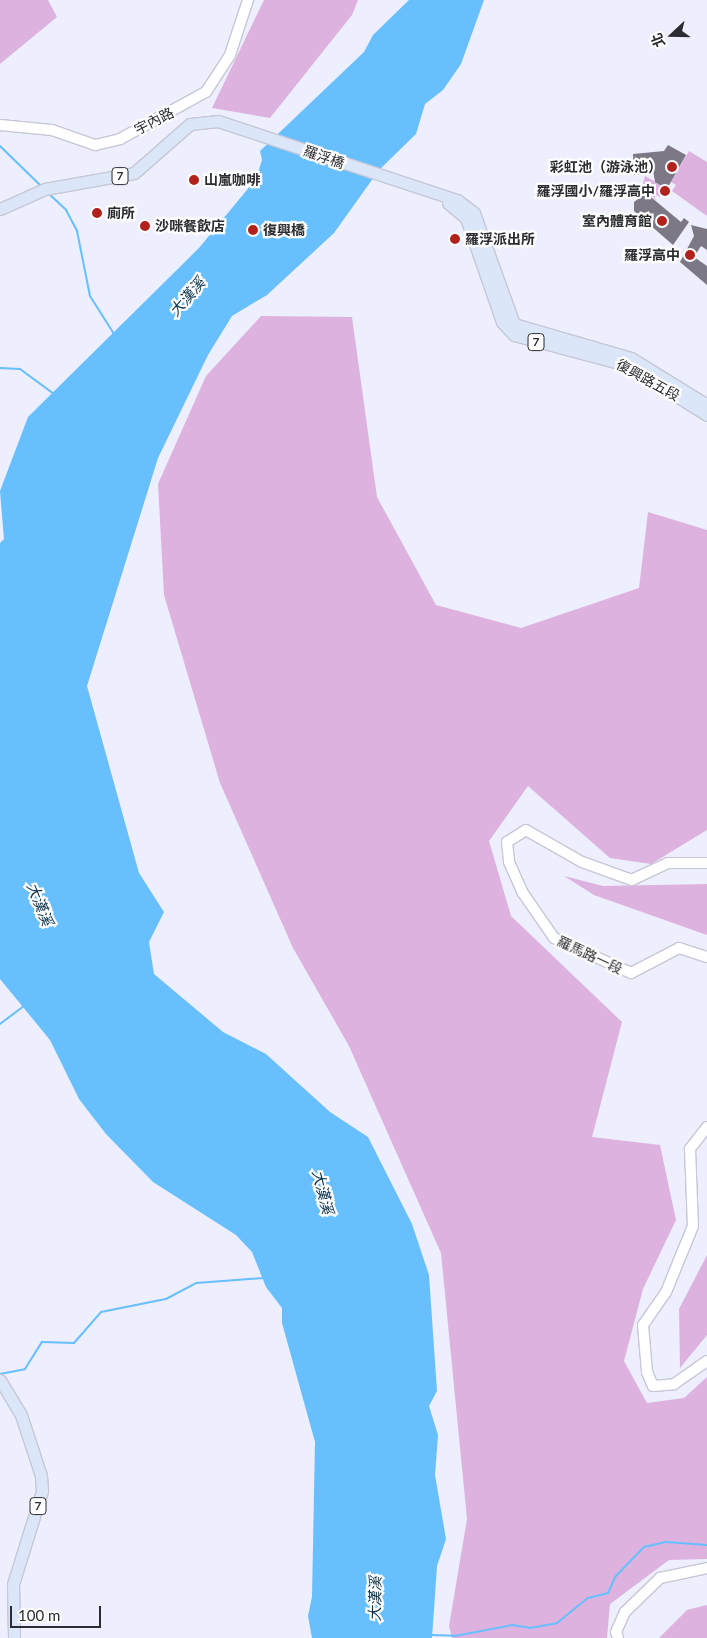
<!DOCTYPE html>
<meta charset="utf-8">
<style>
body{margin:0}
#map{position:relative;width:707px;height:1638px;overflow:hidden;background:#edeefe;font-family:Lato,"Noto Sans TC",sans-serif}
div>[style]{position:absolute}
.green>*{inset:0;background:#ddb2df}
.water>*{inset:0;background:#67bffd}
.stream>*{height:2px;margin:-1px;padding:0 1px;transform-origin:1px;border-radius:1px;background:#67bffd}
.building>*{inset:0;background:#7d7885}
.roads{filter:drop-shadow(1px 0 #c6c7d6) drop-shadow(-1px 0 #c6c7d6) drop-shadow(0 1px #c6c7d6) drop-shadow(0 -1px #c6c7d6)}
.secondary>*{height:10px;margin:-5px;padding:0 5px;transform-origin:5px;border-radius:5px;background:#fff}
.primary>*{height:11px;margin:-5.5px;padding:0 5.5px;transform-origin:5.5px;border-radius:5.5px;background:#dbe6f9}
.dots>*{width:14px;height:14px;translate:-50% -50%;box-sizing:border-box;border:2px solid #fdfdfd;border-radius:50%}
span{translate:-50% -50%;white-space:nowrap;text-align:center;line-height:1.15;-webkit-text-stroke:4.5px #fdfdfd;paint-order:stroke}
.shield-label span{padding:1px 4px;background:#fdfdfd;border:1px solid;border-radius:4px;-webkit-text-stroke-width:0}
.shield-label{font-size:12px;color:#2b2c31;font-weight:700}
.street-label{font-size:14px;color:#2b2c31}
.poi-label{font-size:14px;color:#2b2c31;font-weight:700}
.right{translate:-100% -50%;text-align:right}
.left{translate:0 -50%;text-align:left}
.water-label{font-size:15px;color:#0d334c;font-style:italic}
.north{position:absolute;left:647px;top:10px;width:50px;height:50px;-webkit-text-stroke:4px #fdfdfd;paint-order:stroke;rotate:249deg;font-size:14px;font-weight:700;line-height:20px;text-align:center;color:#2b2c31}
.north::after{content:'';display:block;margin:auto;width:18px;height:22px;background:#2b2c31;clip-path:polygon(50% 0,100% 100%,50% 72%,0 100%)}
.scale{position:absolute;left:10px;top:1606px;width:91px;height:22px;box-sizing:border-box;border:2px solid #2b2c31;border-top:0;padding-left:6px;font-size:15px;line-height:18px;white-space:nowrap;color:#2b2c31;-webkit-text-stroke:4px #fdfdfd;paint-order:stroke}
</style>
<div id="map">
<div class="green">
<div style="clip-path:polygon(0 0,48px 0,57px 17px,0 64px)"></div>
<div style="clip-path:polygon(264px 0,358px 0,352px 15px,270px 118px,212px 108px)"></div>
<div style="clip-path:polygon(689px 151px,707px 162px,707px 216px,672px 191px,676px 185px,671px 182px)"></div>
<div style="clip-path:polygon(645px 176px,666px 188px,660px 197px,654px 194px,656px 201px,652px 195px,640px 194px)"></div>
<div style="clip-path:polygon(261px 316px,352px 317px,377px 497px,436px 605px,521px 628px,639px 588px,648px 512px,707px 530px,707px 830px,651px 864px,610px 858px,528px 786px,489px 841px,511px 916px,622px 1022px,592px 1137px,660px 1145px,676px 1220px,643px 1289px,624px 1361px,647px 1403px,684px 1398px,707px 1377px,707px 1559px,669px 1560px,610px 1604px,607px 1638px,452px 1638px,449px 1626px,467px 1519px,441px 1253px,349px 1046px,293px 948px,220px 783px,164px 595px,158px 484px,206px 376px)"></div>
<div style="clip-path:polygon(564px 876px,603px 886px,707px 884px,707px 935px,594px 895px)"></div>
<div style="clip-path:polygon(707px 1255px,707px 1335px,680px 1368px,679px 1309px)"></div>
<div style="clip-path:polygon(707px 1605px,707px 1638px,659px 1638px,687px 1610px)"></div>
</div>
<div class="water">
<div style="clip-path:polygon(409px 0,484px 0,461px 64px,443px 90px,425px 104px,416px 134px,379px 170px,334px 233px,267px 295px,232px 316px,208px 355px,158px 458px,87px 686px,139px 873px,164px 912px,149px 942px,154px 974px,223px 1032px,266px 1054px,330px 1112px,368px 1137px,412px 1224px,429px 1275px,437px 1391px,429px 1406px,438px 1435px,435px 1475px,446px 1539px,437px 1566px,432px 1638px,312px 1638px,308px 1616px,312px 1597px,315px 1442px,282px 1323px,282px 1308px,266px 1287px,252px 1252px,236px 1235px,153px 1182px,106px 1134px,79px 1099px,50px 1040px,0 979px,0 543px,4px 539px,0 491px,28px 417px,199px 248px,256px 179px,262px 160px,260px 151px,364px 52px,373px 35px)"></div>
</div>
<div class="stream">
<div style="left:0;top:146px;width:57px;rotate:44.3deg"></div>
<div style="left:48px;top:193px;width:25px;rotate:43deg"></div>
<div style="left:66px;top:210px;width:24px;rotate:62deg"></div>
<div style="left:77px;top:231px;width:66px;rotate:78.7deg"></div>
<div style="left:90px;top:296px;width:45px;rotate:57.7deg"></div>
<div style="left:0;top:368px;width:20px;rotate:3deg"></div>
<div style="left:20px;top:369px;width:42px;rotate:36.3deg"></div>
<div style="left:0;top:1024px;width:30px;rotate:-37deg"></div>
<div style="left:0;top:1374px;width:25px;rotate:-11deg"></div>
<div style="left:25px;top:1369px;width:32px;rotate:-58deg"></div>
<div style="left:42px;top:1342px;width:32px;rotate:2deg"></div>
<div style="left:74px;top:1343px;width:41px;rotate:-48.9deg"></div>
<div style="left:101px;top:1312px;width:66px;rotate:-11.3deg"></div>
<div style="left:166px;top:1299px;width:34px;rotate:-28deg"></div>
<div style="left:196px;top:1283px;width:68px;rotate:-4.2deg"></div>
<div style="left:432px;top:1635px;width:23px;rotate:2deg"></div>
<div style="left:455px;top:1636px;width:58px;rotate:-10.9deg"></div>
<div style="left:512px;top:1625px;width:18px;rotate:9deg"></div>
<div style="left:530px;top:1628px;width:27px;rotate:-10deg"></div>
<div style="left:557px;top:1623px;width:40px;rotate:-39deg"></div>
<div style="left:588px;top:1598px;width:21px;rotate:-14deg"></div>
<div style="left:608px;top:1593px;width:17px;rotate:-66deg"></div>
<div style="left:615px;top:1577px;width:42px;rotate:-46deg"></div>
<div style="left:644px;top:1547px;width:23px;rotate:-13deg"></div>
<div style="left:666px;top:1542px;width:41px;rotate:4.2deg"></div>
</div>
<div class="building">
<div style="clip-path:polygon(668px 145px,686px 155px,667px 189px,655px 182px,653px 170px,640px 168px,640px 175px,634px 175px,633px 154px,664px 151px)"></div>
<div style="clip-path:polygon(646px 193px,681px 222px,684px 218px,689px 222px,673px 245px,634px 211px,634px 202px)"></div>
<div style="clip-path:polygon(691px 225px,707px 229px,707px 250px,701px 246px,694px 257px,707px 266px,707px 285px,680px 262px,694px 236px)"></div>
</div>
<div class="roads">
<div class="secondary">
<div style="left:0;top:125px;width:52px;rotate:5.5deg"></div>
<div style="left:52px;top:130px;width:46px;rotate:19.2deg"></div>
<div style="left:95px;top:145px;width:26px;rotate:-13deg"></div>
<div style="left:120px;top:139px;width:98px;rotate:-28.7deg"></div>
<div style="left:206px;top:92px;width:44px;rotate:-57deg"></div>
<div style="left:230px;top:55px;width:58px;rotate:-71.9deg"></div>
<div style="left:707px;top:863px;width:39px;rotate:180deg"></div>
<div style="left:668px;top:863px;width:40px;rotate:155deg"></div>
<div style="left:632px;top:880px;width:53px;rotate:-160.2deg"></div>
<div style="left:582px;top:862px;width:64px;rotate:-150.3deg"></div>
<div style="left:526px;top:830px;width:22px;rotate:148deg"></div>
<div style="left:507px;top:842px;width:20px;rotate:84deg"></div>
<div style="left:509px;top:862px;width:34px;rotate:66deg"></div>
<div style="left:523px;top:893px;width:55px;rotate:55.4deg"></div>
<div style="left:554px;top:938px;width:85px;rotate:24.4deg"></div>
<div style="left:631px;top:973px;width:54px;rotate:-27.5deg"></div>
<div style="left:679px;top:948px;width:29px;rotate:18deg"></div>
<div style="left:707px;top:1127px;width:28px;rotate:128deg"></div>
<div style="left:690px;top:1149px;width:77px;rotate:87.8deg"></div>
<div style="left:693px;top:1226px;width:71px;rotate:112.2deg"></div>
<div style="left:666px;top:1292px;width:40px;rotate:124.9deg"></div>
<div style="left:643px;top:1325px;width:47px;rotate:85.1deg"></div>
<div style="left:647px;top:1372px;width:15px;rotate:67deg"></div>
<div style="left:653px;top:1386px;width:21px;rotate:-5deg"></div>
<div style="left:674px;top:1384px;width:40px;rotate:-34.9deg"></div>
<div style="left:618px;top:1638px;width:6px;rotate:-108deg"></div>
<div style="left:616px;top:1632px;width:22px;rotate:-66deg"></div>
<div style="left:625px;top:1612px;width:49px;rotate:-44.2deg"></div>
<div style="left:660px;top:1578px;width:48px;rotate:-12deg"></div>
</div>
<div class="primary">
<div style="left:448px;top:203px;width:23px;rotate:40deg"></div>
<div style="left:466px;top:218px;width:110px;rotate:70.9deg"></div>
<div style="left:502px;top:322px;width:18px;rotate:47deg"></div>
<div style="left:514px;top:335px;width:117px;rotate:14.9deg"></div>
<div style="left:627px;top:365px;width:94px;rotate:32deg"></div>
<div style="left:0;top:209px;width:49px;rotate:-24deg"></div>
<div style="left:45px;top:189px;width:90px;rotate:-10.2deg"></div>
<div style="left:134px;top:173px;width:74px;rotate:-41.2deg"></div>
<div style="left:190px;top:124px;width:28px;rotate:-6deg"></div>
<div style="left:218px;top:121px;width:252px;rotate:18.3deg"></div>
<div style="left:457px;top:200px;width:21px;rotate:37deg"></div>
<div style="left:474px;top:213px;width:118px;rotate:70.2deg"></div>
<div style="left:514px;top:324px;width:122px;rotate:16.2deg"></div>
<div style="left:631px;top:358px;width:89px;rotate:31.7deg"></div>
<div style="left:0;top:1380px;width:41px;rotate:59deg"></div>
<div style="left:21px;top:1415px;width:64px;rotate:71.8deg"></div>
<div style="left:41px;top:1476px;width:15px;rotate:86deg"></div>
<div style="left:42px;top:1491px;width:97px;rotate:107.3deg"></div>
<div style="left:13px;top:1584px;width:54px;rotate:88.9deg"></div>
</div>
</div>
<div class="dots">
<div style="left:672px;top:167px;background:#b1221c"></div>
<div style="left:194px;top:180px;background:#b1221c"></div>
<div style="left:665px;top:191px;background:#b1221c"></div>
<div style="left:97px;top:213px;background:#b1221c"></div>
<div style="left:662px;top:221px;background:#b1221c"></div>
<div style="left:145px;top:226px;background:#b1221c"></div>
<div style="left:253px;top:230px;background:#b1221c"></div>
<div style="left:455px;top:239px;background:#b1221c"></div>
<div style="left:690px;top:255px;background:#b1221c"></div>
</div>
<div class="shield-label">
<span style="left:120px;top:176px">7</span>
<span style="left:536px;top:342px">7</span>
<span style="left:38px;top:1506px">7</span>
</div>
<div class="street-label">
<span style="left:154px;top:121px;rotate:-27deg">宇內路</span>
<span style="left:324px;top:157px;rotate:19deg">羅浮橋</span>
<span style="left:648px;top:380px;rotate:29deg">復興路五段</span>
<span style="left:590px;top:955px;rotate:25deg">羅馬路一段</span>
</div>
<div class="poi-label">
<span class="right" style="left:662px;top:167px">彩虹池（游泳池）</span>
<span class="left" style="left:204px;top:180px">山嵐咖啡</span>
<span class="right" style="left:655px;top:191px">羅浮國小/羅浮高中</span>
<span class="left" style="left:107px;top:213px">廁所</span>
<span class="right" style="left:652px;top:221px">室內體育館</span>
<span class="left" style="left:155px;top:226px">沙咪餐飲店</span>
<span class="left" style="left:263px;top:230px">復興橋</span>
<span class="left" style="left:465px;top:239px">羅浮派出所</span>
<span class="right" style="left:680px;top:255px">羅浮高中</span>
</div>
<div class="water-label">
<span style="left:187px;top:297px;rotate:-49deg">大漢溪</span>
<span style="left:40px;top:904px;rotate:68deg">大漢溪</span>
<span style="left:323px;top:1192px;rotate:76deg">大漢溪</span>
<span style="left:375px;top:1599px;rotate:-89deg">大漢溪</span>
</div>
<div class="north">北</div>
<div class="scale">100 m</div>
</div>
